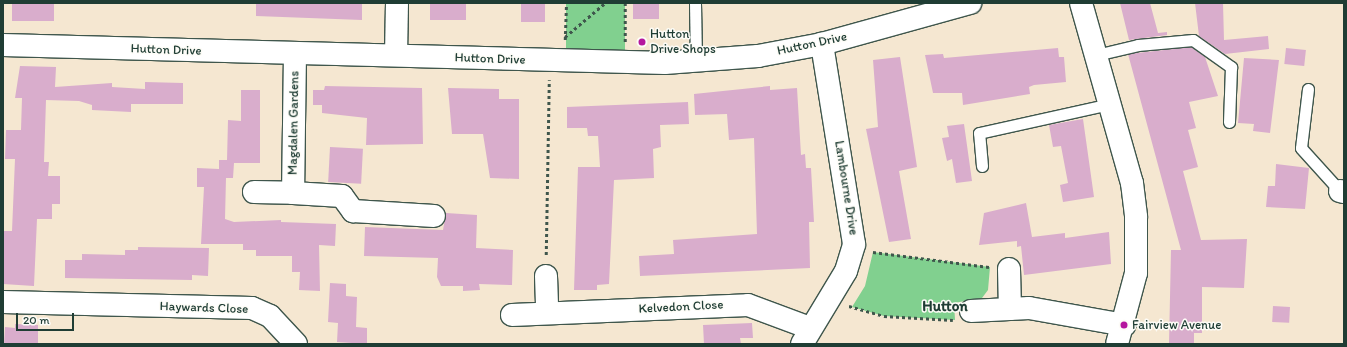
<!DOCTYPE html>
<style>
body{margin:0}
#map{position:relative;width:1347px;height:347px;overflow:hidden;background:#f5e7d1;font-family:Itim,sans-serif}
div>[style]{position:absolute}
.green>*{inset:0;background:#81d08f;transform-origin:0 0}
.building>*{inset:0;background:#d9adcc;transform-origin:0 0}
.path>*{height:2.5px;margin-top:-1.25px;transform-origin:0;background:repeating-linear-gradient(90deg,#3f564c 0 3px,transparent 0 6px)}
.roads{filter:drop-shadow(1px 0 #3f564c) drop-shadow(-1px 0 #3f564c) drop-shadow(0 1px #3f564c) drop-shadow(0 -1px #3f564c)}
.lane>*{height:11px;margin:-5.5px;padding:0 5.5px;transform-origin:5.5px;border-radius:5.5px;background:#fff}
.street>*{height:22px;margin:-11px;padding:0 11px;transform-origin:11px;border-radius:11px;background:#fff}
.dots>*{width:11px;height:11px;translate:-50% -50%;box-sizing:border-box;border:2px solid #fdfcf7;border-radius:50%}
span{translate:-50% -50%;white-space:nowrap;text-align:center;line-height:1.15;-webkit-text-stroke:3px #fdfcf7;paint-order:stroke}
.poi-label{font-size:13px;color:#1f3d34}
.left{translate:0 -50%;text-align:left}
.street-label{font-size:13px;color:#1f3d34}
.quarter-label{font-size:15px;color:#1f3d34;font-weight:700}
.frame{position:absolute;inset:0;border:4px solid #1f3d34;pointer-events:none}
.scale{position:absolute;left:16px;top:313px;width:58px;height:18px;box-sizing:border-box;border:2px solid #1f3d34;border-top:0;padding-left:5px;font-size:12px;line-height:14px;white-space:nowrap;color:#1f3d34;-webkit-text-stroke:3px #fdfcf7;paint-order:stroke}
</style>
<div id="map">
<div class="green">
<div style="left:566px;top:3px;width:59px;height:58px"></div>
<div style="clip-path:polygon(873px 252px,990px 267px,988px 290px,982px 298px,954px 303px,955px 320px,884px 316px,852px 307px,865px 286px)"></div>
</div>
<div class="building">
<div style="left:12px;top:3px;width:42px;height:18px"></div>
<div style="clip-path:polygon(256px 3px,362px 3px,362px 20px,256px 16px)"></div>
<div style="left:430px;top:3px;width:36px;height:17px"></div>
<div style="left:521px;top:3px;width:24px;height:19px"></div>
<div style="left:633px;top:3px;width:26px;height:16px"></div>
<div style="clip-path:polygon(1120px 3px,1150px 3px,1158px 33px,1167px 32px,1167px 35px,1129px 40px)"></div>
<div style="clip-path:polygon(1195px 3px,1223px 3px,1224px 40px,1268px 36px,1269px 49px,1225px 54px,1199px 36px)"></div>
<div style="clip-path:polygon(1191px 47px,1205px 57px,1218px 96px,1189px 102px,1196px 128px,1188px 130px,1198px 167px,1183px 171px,1201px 240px,1247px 239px,1244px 288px,1202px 287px,1202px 333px,1194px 333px,1194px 344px,1169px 344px,1171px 250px,1181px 250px,1128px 54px)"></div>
<div style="clip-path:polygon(1058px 48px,1059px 57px,1064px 57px,1066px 82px,1034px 85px,1029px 87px,1030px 94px,963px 105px,962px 93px,933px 93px,925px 55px,943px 54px,944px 58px)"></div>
<div style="left:1286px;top:48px;width:20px;height:16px;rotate:6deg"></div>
<div style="clip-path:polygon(900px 57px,917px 167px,899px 171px,911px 239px,889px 242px,866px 129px,878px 127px,873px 60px)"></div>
<div style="clip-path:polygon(1244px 58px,1279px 60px,1270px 133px,1253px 131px,1254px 124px,1238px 123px)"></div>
<div style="clip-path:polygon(20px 66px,56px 67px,55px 87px,112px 83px,112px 87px,145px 89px,145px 82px,183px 83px,183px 104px,131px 104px,131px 112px,92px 110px,92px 105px,79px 101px,46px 100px,44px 162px,49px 162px,48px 176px,60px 176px,60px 204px,52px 204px,52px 219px,37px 219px,34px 286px,3px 284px,3px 231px,12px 231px,15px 159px,5px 159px,6px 130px,21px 130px,22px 98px,15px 98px)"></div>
<div style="clip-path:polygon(325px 86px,422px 88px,423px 144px,366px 145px,367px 118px,322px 113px,322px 105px,313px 105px,313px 90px,324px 90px)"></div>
<div style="clip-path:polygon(770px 86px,770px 90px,797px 88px,801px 155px,805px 154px,806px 168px,811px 168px,814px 222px,809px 222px,810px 268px,640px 276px,639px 256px,674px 254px,673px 240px,757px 234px,754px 138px,729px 140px,727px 114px,695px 115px,694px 94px)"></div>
<div style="clip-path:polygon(448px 88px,499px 89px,499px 99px,519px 99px,519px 179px,490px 178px,483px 134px,452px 134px)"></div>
<div style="clip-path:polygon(241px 90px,260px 90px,260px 163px,234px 163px,233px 178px,226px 178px,225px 219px,234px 222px,281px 220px,281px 222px,336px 224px,335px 246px,319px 245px,320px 291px,299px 290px,300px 272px,292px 272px,292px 256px,256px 256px,256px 250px,243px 250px,243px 244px,201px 244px,204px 187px,197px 187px,197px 168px,219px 169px,219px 160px,227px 160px,228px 120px,241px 121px)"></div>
<div style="clip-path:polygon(688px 102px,689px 124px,660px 125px,661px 147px,653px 149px,654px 178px,614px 180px,609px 284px,597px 285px,597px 290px,574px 290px,578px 167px,600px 167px,598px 136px,588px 136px,587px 128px,567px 128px,567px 107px)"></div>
<div style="clip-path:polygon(1083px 119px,1094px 197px,1063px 202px,1060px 185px,1068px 183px,1061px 146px,1053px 147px,1049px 125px)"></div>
<div style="clip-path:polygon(964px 124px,972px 181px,956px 183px,952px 159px,947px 161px,942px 138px,949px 137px,947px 126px)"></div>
<div style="left:330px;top:147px;width:33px;height:35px;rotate:3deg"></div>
<div style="clip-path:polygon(1276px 164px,1309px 168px,1305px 209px,1266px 207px,1268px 186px,1275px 186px)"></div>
<div style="clip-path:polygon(1026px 203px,1032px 237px,1065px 233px,1065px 238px,1109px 232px,1111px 264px,1024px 275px,1021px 246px,1017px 247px,1017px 241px,979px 245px,984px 213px)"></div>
<div style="clip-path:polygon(446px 213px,477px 215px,476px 248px,513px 250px,512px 285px,479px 284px,480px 290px,463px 291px,463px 286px,441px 286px,437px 277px,438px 258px,364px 256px,365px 227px,443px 230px)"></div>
<div style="clip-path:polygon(138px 247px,209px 248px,208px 276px,192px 275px,192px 280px,65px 278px,65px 260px,82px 260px,82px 254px,125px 255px,125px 250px,138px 250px)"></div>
<div style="clip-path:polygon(330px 283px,346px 284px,346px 296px,357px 297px,356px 327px,367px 328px,367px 344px,337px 342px,338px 323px,328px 322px)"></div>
<div style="left:1273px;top:306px;width:17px;height:16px;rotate:3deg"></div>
<div style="clip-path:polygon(752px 323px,753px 338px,740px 338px,741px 344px,704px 344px,703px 325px)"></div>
<div style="clip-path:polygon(15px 324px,38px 325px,38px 344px,4px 344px,5px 327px,15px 328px)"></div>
</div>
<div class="path">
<div style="left:565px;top:37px;width:52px;rotate:-40.4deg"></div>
<div style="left:565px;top:40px;width:37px;rotate:-88deg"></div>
<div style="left:625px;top:42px;width:39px;rotate:-90deg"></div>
<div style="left:873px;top:252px;width:117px;rotate:7.4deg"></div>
<div style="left:546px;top:255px;width:175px;rotate:-89deg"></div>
<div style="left:849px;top:306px;width:36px;rotate:16deg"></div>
<div style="left:884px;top:316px;width:69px;rotate:3.3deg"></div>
</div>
<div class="roads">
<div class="lane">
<div style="left:695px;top:3px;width:58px;rotate:89deg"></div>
<div style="left:1096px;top:55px;width:43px;rotate:-13.4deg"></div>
<div style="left:1138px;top:45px;width:55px;rotate:-5.2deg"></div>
<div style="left:1193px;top:40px;width:47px;rotate:35.4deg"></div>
<div style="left:1231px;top:67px;width:55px;rotate:92.1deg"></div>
<div style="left:1308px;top:89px;width:59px;rotate:96.8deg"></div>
<div style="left:1301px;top:148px;width:58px;rotate:47.8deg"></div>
<div style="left:982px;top:166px;width:33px;rotate:-95deg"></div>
<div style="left:979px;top:133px;width:134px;rotate:-12.5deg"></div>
</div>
<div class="street">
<div style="left:1081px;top:3px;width:187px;rotate:74.2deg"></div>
<div style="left:1132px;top:183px;width:34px;rotate:83deg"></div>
<div style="left:1136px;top:217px;width:56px;rotate:90deg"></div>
<div style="left:1136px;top:273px;width:73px;rotate:105deg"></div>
<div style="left:3px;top:45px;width:662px;rotate:1.56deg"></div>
<div style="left:665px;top:63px;width:93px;rotate:-4.3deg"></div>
<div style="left:758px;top:56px;width:65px;rotate:-10.6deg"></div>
<div style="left:822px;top:44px;width:154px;rotate:-15.5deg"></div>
<div style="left:295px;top:53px;width:140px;rotate:90.8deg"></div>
<div style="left:293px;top:193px;width:49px;rotate:3.5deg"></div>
<div style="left:342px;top:196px;width:19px;rotate:54deg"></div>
<div style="left:353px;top:211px;width:81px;rotate:3.5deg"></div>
<div style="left:396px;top:55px;width:52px;rotate:-88.9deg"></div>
<div style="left:1340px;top:191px;width:4px;rotate:14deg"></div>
<div style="left:254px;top:192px;width:39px;rotate:1deg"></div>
<div style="left:1009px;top:269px;width:40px;rotate:88.6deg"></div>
<div style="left:546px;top:276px;width:37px;rotate:88deg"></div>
<div style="left:3px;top:302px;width:249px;rotate:1.4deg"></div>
<div style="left:252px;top:308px;width:20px;rotate:24deg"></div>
<div style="left:270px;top:316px;width:38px;rotate:47deg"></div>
<div style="left:971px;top:311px;width:58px;rotate:-3deg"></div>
<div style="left:1029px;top:308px;width:97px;rotate:10.1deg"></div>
<div style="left:512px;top:315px;width:236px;rotate:-2.4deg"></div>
<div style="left:748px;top:305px;width:66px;rotate:20.4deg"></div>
<div style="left:802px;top:344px;width:85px;rotate:-58.9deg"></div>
<div style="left:846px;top:271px;width:28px;rotate:-73deg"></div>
<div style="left:854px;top:244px;width:203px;rotate:-99.1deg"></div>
</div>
</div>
<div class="dots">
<div style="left:642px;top:42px;background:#b5179e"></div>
<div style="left:1124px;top:325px;background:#b5179e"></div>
</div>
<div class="poi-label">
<span class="left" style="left:650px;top:42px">Hutton<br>Drive Shops</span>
<span class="left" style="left:1132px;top:325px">Fairview Avenue</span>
</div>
<div class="street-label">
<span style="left:812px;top:44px;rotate:-12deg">Hutton Drive</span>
<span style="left:166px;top:50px;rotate:2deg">Hutton Drive</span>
<span style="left:490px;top:59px;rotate:2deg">Hutton Drive</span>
<span style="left:294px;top:123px;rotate:-89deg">Magdalen Gardens</span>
<span style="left:846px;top:188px;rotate:81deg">Lambourne Drive</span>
<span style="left:681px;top:307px;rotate:-3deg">Kelvedon Close</span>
<span style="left:204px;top:308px;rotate:2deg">Haywards Close</span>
</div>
<div class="quarter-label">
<span style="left:945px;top:307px">Hutton</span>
</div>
<div class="frame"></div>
<div class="scale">20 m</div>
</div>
